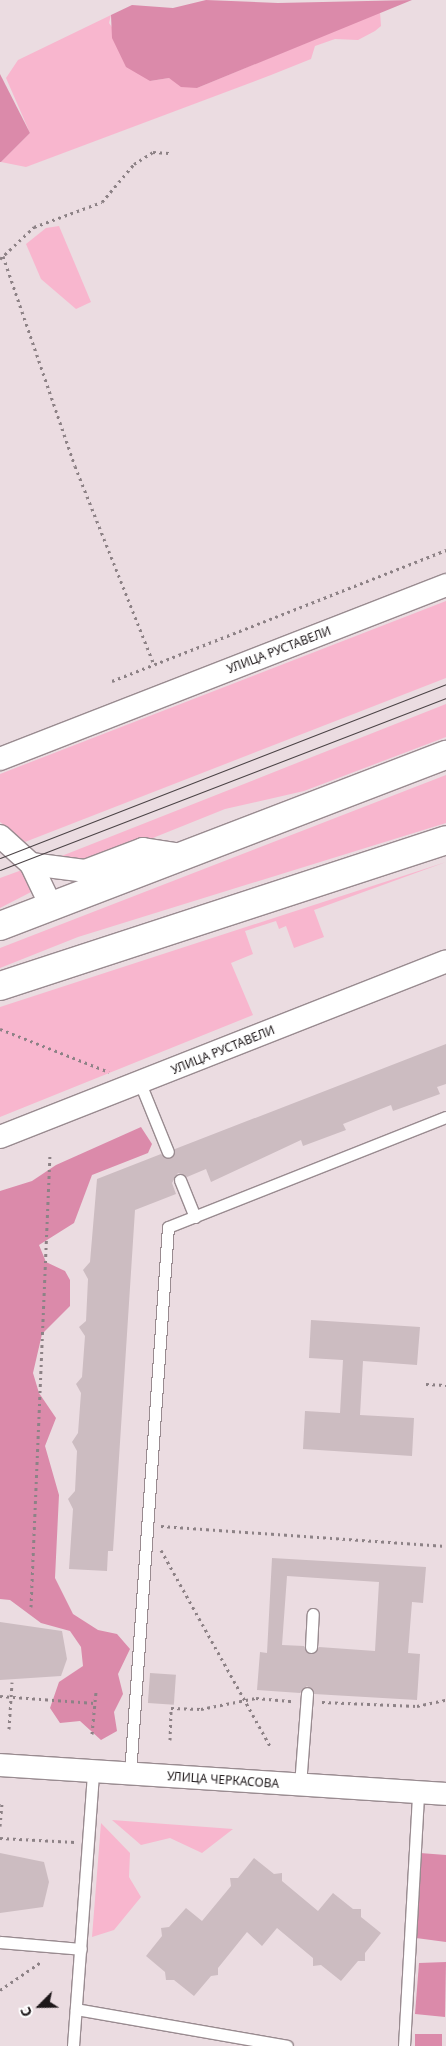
<!DOCTYPE html>
<meta charset="utf-8">
<style>
body{margin:0}
#map{position:relative;width:446px;height:2046px;overflow:hidden;background:#ebdce1;font-family:"Noto Sans",sans-serif}
div>[style]{position:absolute}
.green>*{inset:0;background:#f8b6ce}
.forest>*{inset:0;background:#db8aaa;transform-origin:0 0}
.building>*{inset:0;background:#ccbcc1;transform-origin:0 0}
.path>*{height:3px;margin-top:-1.5px;transform-origin:0;background:repeating-linear-gradient(90deg,#8d8286 0 2.5px,transparent 0 6.5px)}
.roads{filter:drop-shadow(1px 0 #998b90) drop-shadow(-1px 0 #998b90) drop-shadow(0 1px #998b90) drop-shadow(0 -1px #998b90)}
.service>*{height:11px;margin:-5.5px;padding:0 5.5px;transform-origin:5.5px;border-radius:5.5px;background:#fff}
.minor>*{height:22px;margin:-11px;padding:0 11px;transform-origin:11px;border-radius:11px;background:#fff}
.primary>*{height:28px;margin:-14px;padding:0 14px;transform-origin:14px;border-radius:14px;background:#fff}
.tram>*{height:1px;margin:-0.5px;padding:0 0.5px;transform-origin:0.5px;border-radius:0.5px;background:#4b4346}
span{translate:-50% -50%;white-space:nowrap;text-align:center;line-height:1.15;-webkit-text-stroke:5px #fff;paint-order:stroke}
.street-label{font-size:12px;color:#1e181a}
.north{position:absolute;left:15px;top:1981px;width:50px;height:50px;-webkit-text-stroke:4px #fff;paint-order:stroke;rotate:247deg;font-size:14px;font-weight:700;line-height:20px;text-align:center;color:#1e181a}
.north::after{content:'';display:block;margin:auto;width:18px;height:22px;background:#1e181a;clip-path:polygon(50% 0,100% 100%,50% 72%,0 100%)}
</style>
<div id="map">
<div class="green">
<div style="clip-path:polygon(380px 12px,381px 26px,375px 31px,358px 40px,335px 39px,315px 46px,311px 59px,271px 75px,26px 167px,1px 162px,30px 133px,6px 78px,18px 60px,111px 15px,109px 23px,150px 81px,169px 78px,197px 88px)"></div>
<div style="clip-path:polygon(59px 226px,91px 302px,76px 309px,41px 279px,26px 244px,46px 228px)"></div>
<div style="clip-path:polygon(446px 601px,446px 678px,25px 842px,0 822px,0 774px)"></div>
<div style="clip-path:polygon(446px 704px,446px 737px,304px 791px,225px 809px,93px 862px,54px 859px)"></div>
<div style="clip-path:polygon(446px 775px,446px 823px,78px 937px,0 968px,0 948px)"></div>
<div style="clip-path:polygon(446px 862px,314px 910px,324px 937px,294px 948px,286px 926px,279px 929px,276px 921px,245px 931px,253px 954px,231px 963px,253px 1015px,0 1117px,0 1007px)"></div>
<div style="clip-path:polygon(22px 870px,33px 891px,0 908px,0 878px)"></div>
<div style="clip-path:polygon(112px 1820px,233px 1829px,202px 1853px,170px 1838px,141px 1845px)"></div>
<div style="clip-path:polygon(101px 1823px,130px 1853px,129px 1877px,141px 1897px,114px 1930px,92px 1937px)"></div>
</div>
<div class="forest">
<div style="clip-path:polygon(206px 0,278px 3px,412px 0,197px 88px,181px 87px,169px 78px,150px 81px,126px 67px,112px 38px,111px 15px,132px 5px,173px 8px)"></div>
<div style="clip-path:polygon(0 74px,30px 133px,1px 162px,0 162px)"></div>
<div style="clip-path:polygon(141px 1127px,152px 1144px,148px 1153px,92px 1175px,74px 1223px,39px 1245px,46px 1262px,65px 1271px,70px 1280px,70px 1306px,42px 1334px,33px 1373px,39px 1393px,56px 1418px,45px 1446px,59px 1495px,55px 1578px,73px 1614px,98px 1630px,117px 1634px,130px 1649px,118px 1674px,123px 1694px,114px 1712px,117px 1731px,101px 1740px,80px 1721px,60px 1723px,50px 1708px,59px 1682px,83px 1666px,81px 1647px,70px 1631px,41px 1623px,10px 1600px,0 1599px,0 1191px,32px 1181px,56px 1165px)"></div>
<div style="clip-path:polygon(420px 1853px,446px 1855px,446px 1942px,416px 1938px)"></div>
<div style="clip-path:polygon(446px 1962px,445px 2017px,415px 2014px,419px 1963px)"></div>
<div style="left:442px;top:2034px;width:12px;height:27px;rotate:90deg"></div>
</div>
<div class="building">
<div style="clip-path:polygon(446px 1044px,446px 1084px,437px 1087px,440px 1094px,393px 1111px,391px 1105px,343px 1124px,346px 1130px,303px 1146px,301px 1140px,211px 1182px,206px 1169px,187px 1177px,178px 1173px,172px 1183px,176px 1194px,135px 1210px,113px 1551px,108px 1551px,107px 1571px,69px 1569px,73px 1509px,68px 1499px,75px 1491px,77px 1451px,72px 1442px,78px 1433px,81px 1393px,76px 1384px,82px 1377px,85px 1336px,79px 1327px,86px 1321px,88px 1279px,83px 1270px,90px 1262px,97px 1179px,161px 1154px,170px 1159px,175px 1149px)"></div>
<div style="clip-path:polygon(311px 1320px,420px 1327px,417px 1365px,363px 1361px,360px 1415px,414px 1418px,412px 1456px,303px 1449px,305px 1411px,340px 1413px,343px 1360px,309px 1358px)"></div>
<div style="clip-path:polygon(evenodd,272px 1558px,426px 1567px,423px 1603px,412px 1602px,408px 1653px,420px 1654px,417px 1700px,314px 1694px,307px 1686px,300px 1693px,257px 1690px,260px 1652px,267px 1653px,272px 1558px,287px 1576px,379px 1582px,375px 1651px,319px 1647px,310px 1654px,304px 1646px,282px 1645px,287px 1576px)"></div>
<div style="clip-path:polygon(0 1622px,62px 1631px,67px 1659px,61px 1676px,0 1680px)"></div>
<div style="left:150px;top:1673px;width:26px;height:30px;rotate:4deg"></div>
<div style="clip-path:polygon(0 1853px,44px 1862px,49px 1882px,43px 1907px,0 1913px)"></div>
<div style="clip-path:polygon(254px 1858px,274px 1874px,282px 1873px,282px 1881px,318px 1911px,333px 1893px,353px 1909px,361px 1909px,361px 1917px,381px 1933px,365px 1953px,365px 1961px,358px 1961px,341px 1981px,321px 1965px,313px 1966px,313px 1958px,277px 1928px,262px 1946px,247px 1932px,218px 1968px,218px 1975px,211px 1976px,194px 1996px,174px 1980px,166px 1980px,165px 1972px,146px 1956px,162px 1936px,161px 1928px,169px 1927px,186px 1908px,202px 1921px,231px 1886px,230px 1878px,238px 1878px)"></div>
</div>
<div class="path">
<div style="left:3px;top:256px;width:222px;rotate:71.1deg"></div>
<div style="left:75px;top:466px;width:211px;rotate:68.3deg"></div>
<div style="left:0;top:259px;width:47px;rotate:-43.3deg"></div>
<div style="left:34px;top:227px;width:72px;rotate:-20.2deg"></div>
<div style="left:102px;top:202px;width:50px;rotate:-49.9deg"></div>
<div style="left:134px;top:164px;width:22px;rotate:-32deg"></div>
<div style="left:153px;top:152px;width:16px;rotate:4deg"></div>
<div style="left:112px;top:681px;width:359px;rotate:-21.4deg"></div>
<div style="left:0;top:1029px;width:117px;rotate:21.5deg"></div>
<div style="left:426px;top:1384px;width:20px;rotate:3deg"></div>
<div style="left:161px;top:1526px;width:286px;rotate:4deg"></div>
<div style="left:161px;top:1550px;width:224px;rotate:60.9deg"></div>
<div style="left:31px;top:1607px;width:453px;rotate:-87.6deg"></div>
<div style="left:0;top:1696px;width:95px;rotate:4.2deg"></div>
<div style="left:322px;top:1702px;width:95px;rotate:2.4deg"></div>
<div style="left:417px;top:1706px;width:30px;rotate:-12deg"></div>
<div style="left:9px;top:1729px;width:47px;rotate:-86.3deg"></div>
<div style="left:92px;top:1734px;width:42px;rotate:-84.6deg"></div>
<div style="left:170px;top:1740px;width:32px;rotate:-88deg"></div>
<div style="left:171px;top:1708px;width:30px;rotate:2deg"></div>
<div style="left:201px;top:1709px;width:56px;rotate:-11.3deg"></div>
<div style="left:256px;top:1698px;width:37px;rotate:5deg"></div>
<div style="left:0;top:1826px;width:23px;rotate:-85deg"></div>
<div style="left:0;top:1838px;width:75px;rotate:3.1deg"></div>
<div style="left:0;top:1990px;width:50px;rotate:-34.3deg"></div>
</div>
<div class="roads">
<div class="service">
<div style="left:140px;top:1083px;width:74px;rotate:67.9deg"></div>
<div style="left:180px;top:1180px;width:40px;rotate:68deg"></div>
<div style="left:311px;top:1647px;width:33px;rotate:-87deg"></div>
<div style="left:130px;top:1774px;width:548px;rotate:-86.03deg"></div>
<div style="left:168px;top:1227px;width:299px;rotate:-21.6deg"></div>
<div style="left:300px;top:1785px;width:92px;rotate:-85.6deg"></div>
<div style="left:0;top:1942px;width:81px;rotate:4.9deg"></div>
<div style="left:76px;top:2009px;width:214px;rotate:9.9deg"></div>
<div style="left:73px;top:2046px;width:276px;rotate:-85.8deg"></div>
<div style="left:404px;top:2046px;width:254px;rotate:-86.8deg"></div>
</div>
<div class="minor">
<div style="left:0;top:759px;width:479px;rotate:-21.3deg"></div>
<div style="left:0;top:836px;width:42px;rotate:42.1deg"></div>
<div style="left:31px;top:864px;width:47px;rotate:64.5deg"></div>
<div style="left:31px;top:864px;width:54px;rotate:7.4deg"></div>
<div style="left:85px;top:871px;width:62px;rotate:-20.8deg"></div>
<div style="left:143px;top:849px;width:38px;rotate:9deg"></div>
<div style="left:0;top:1137px;width:479px;rotate:-21.5deg"></div>
<div style="left:0;top:1765px;width:447px;rotate:3.7deg"></div>
</div>
<div class="primary">
<div style="left:0;top:926px;width:478px;rotate:-21deg"></div>
<div style="left:0;top:986px;width:469px;rotate:-18.1deg"></div>
</div>
</div>
<div class="tram">
<div style="left:0;top:858px;width:479px;rotate:-21.3deg"></div>
<div style="left:0;top:870px;width:478px;rotate:-21.1deg"></div>
</div>
<div class="street-label">
<span style="left:279px;top:650px;rotate:-21deg">УЛИЦА РУСТАВЕЛИ</span>
<span style="left:223px;top:1050px;rotate:-22deg">УЛИЦА РУСТАВЕЛИ</span>
<span style="left:223px;top:1780px;rotate:4deg">УЛИЦА ЧЕРКАСОВА</span>
</div>
<div class="north">С</div>
</div>
